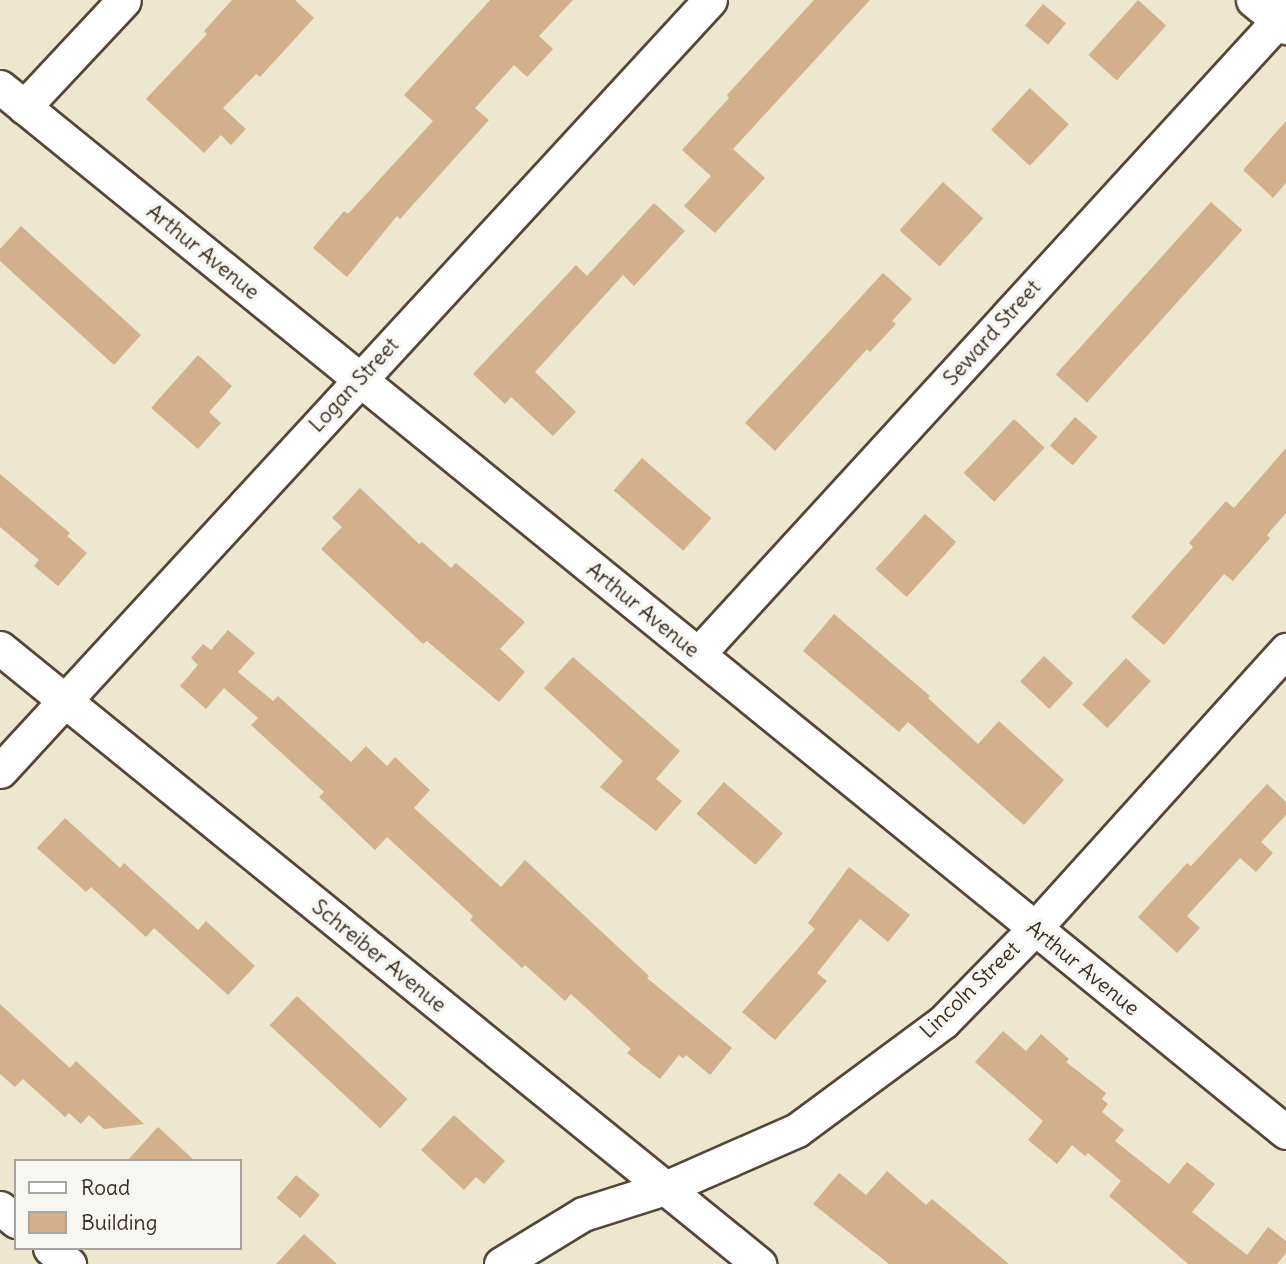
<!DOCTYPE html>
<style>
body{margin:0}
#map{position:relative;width:1286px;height:1264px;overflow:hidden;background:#ece7ce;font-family:Delius,sans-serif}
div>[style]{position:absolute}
.building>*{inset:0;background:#d1b08b;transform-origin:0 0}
.roads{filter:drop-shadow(2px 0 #564638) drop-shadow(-2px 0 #564638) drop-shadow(0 2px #564638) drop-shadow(0 -2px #564638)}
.minor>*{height:33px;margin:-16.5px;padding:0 16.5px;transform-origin:16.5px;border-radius:16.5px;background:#fff}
span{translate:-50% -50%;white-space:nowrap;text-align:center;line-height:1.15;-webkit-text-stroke:7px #f6f6f2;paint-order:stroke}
.street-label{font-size:21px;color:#3b2a1e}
.legend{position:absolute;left:14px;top:1159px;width:228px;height:91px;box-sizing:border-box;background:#f6f6f2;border:2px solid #aba49d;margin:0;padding:9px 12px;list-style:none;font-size:21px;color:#3b2a1e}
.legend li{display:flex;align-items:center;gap:14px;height:35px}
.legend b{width:35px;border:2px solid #aba49d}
</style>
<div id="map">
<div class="building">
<div style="clip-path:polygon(232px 0,295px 0,314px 18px,260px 77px,256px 74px,223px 108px,246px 129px,231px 145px,221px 135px,204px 153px,146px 99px,207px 34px,204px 31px)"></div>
<div style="clip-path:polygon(490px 0,573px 0,539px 36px,553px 49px,527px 77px,514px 65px,475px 108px,489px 120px,400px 219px,397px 216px,347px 277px,313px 248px,344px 211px,348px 214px,433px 121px,404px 95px)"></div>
<div style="clip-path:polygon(814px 0,870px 0,733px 149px,765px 178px,715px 233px,684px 206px,711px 176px,682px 150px,729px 98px,727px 95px)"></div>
<div style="left:1138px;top:0;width:38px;height:74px;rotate:42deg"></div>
<div style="left:1043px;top:4px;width:30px;height:28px;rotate:40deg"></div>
<div style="left:1030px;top:88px;width:53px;height:57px;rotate:43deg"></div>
<div style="clip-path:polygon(1286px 121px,1286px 183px,1273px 198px,1243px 170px)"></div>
<div style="left:943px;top:182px;width:54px;height:65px;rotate:42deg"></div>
<div style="left:1211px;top:202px;width:42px;height:232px;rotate:42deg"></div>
<div style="clip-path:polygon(654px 203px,685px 231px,634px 286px,623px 275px,535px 372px,576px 412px,553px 436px,511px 397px,505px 404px,473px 374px,576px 265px,587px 276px)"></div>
<div style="clip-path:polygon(21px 226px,141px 335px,114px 365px,0 261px,0 249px)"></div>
<div style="clip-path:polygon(883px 273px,912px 299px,892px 321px,896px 324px,870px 352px,867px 349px,775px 451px,745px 423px)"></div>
<div style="clip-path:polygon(198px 355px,232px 386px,209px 412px,221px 423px,198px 449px,151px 408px)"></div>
<div style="left:1075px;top:417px;width:30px;height:38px;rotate:41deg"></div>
<div style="left:1014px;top:419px;width:42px;height:74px;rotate:43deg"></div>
<div style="clip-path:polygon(1286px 448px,1286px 513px,1267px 535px,1270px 538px,1233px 581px,1224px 574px,1164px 645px,1131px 617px,1193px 547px,1189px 543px,1226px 501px,1234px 508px)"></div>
<div style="left:642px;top:458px;width:92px;height:43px;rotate:41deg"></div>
<div style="clip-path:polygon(0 474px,70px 533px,67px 536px,87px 553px,58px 586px,34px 566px,39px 560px,0 527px)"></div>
<div style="clip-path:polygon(360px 488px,419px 544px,422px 542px,451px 568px,456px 563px,525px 622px,500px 649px,525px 672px,499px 702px,427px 641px,423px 644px,321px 549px,342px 527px,332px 518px)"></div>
<div style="left:925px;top:514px;width:42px;height:74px;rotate:42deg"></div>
<div style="clip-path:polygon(834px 614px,930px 696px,928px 698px,978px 744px,999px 721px,1064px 780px,1024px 825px,908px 722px,899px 732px,803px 651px)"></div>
<div style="clip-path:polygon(228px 630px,255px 653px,238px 672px,273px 701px,278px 696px,351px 762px,366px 746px,387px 766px,395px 757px,430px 790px,414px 808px,501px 887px,525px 860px,649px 976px,647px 978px,732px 1048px,710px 1075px,686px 1055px,683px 1058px,679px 1055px,660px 1079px,627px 1053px,631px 1049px,571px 994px,565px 1001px,525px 965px,522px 968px,470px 920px,473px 916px,387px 837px,375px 850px,319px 797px,324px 792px,251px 725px,258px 718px,224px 688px,206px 709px,180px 686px,198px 665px,191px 658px,203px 644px,211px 650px)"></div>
<div style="left:1044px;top:656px;width:40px;height:35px;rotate:43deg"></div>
<div style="clip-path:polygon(573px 657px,680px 751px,656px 779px,682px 801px,656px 831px,600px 787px,623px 761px,544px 688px)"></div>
<div style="left:1126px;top:658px;width:34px;height:64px;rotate:43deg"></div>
<div style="left:724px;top:782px;width:78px;height:42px;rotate:41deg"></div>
<div style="clip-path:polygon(1267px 784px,1286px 802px,1286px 815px,1261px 842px,1273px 853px,1256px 872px,1240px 858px,1187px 916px,1200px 928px,1177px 953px,1138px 917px,1187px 863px,1191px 866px)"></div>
<div style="clip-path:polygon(65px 818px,120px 868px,124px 863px,198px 930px,206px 921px,255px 966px,228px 995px,154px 928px,146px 937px,91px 887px,86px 892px,37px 848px)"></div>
<div style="clip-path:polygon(849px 867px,910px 915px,888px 942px,860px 919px,817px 973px,827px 981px,775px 1040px,742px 1012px,815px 929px,808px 923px)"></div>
<div style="left:297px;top:996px;width:151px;height:40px;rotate:43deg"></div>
<div style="clip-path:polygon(0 1004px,70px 1068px,76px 1061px,144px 1124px,104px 1129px,89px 1115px,81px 1124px,69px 1113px,65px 1117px,23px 1079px,15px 1087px,0 1074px)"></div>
<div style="clip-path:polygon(1003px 1031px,1026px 1051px,1041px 1034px,1069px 1059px,1066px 1062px,1106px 1093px,1102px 1099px,1108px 1104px,1102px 1112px,1124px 1130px,1115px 1141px,1169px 1184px,1187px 1162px,1215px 1184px,1192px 1212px,1247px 1255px,1268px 1227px,1286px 1241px,1286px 1253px,1277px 1264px,1188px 1264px,1109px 1196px,1121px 1181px,1088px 1153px,1085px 1156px,1072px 1145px,1057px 1164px,1028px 1140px,1043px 1121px,975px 1062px)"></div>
<div style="clip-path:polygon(454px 1115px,505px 1161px,484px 1184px,476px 1177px,464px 1190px,421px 1150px)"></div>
<div style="clip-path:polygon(158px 1127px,195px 1161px,127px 1161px)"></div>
<div style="clip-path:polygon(887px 1171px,926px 1205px,932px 1199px,1009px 1264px,889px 1264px,813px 1204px,839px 1173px,866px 1195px)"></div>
<div style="left:296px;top:1175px;width:31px;height:30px;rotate:40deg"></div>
<div style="clip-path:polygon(304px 1234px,337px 1264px,276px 1264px)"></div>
</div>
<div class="roads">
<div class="minor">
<div style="left:1253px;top:0;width:43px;rotate:39.3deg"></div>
<div style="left:0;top:87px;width:1657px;rotate:39.1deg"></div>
<div style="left:24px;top:107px;width:146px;rotate:-46.9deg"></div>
<div style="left:0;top:648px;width:978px;rotate:39.06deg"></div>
<div style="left:698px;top:654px;width:871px;rotate:-47.51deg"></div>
<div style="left:0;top:771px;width:1048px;rotate:-47.36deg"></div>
<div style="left:0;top:1208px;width:21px;rotate:39deg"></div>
<div style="left:50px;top:1248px;width:25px;rotate:40deg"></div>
<div style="left:501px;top:1264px;width:96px;rotate:-31.4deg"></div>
<div style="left:583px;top:1214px;width:86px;rotate:-17.6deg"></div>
<div style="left:665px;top:1188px;width:144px;rotate:-23.7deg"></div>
<div style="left:797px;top:1130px;width:182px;rotate:-36.5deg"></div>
<div style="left:943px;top:1022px;width:132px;rotate:-45.6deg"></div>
<div style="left:1035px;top:928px;width:375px;rotate:-47.9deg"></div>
</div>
</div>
<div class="street-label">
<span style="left:203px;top:252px;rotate:39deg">Arthur Avenue</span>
<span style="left:992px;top:333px;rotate:-48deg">Seward Street</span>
<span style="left:354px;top:385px;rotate:-47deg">Logan Street</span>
<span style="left:643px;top:610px;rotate:39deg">Arthur Avenue</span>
<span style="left:379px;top:956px;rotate:39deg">Schreiber Avenue</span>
<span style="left:1083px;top:968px;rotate:39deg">Arthur Avenue</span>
<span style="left:970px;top:990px;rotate:-44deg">Lincoln Street</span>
</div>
<ul class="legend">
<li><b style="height:9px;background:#fff"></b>Road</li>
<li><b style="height:19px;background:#d1b08b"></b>Building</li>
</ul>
</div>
